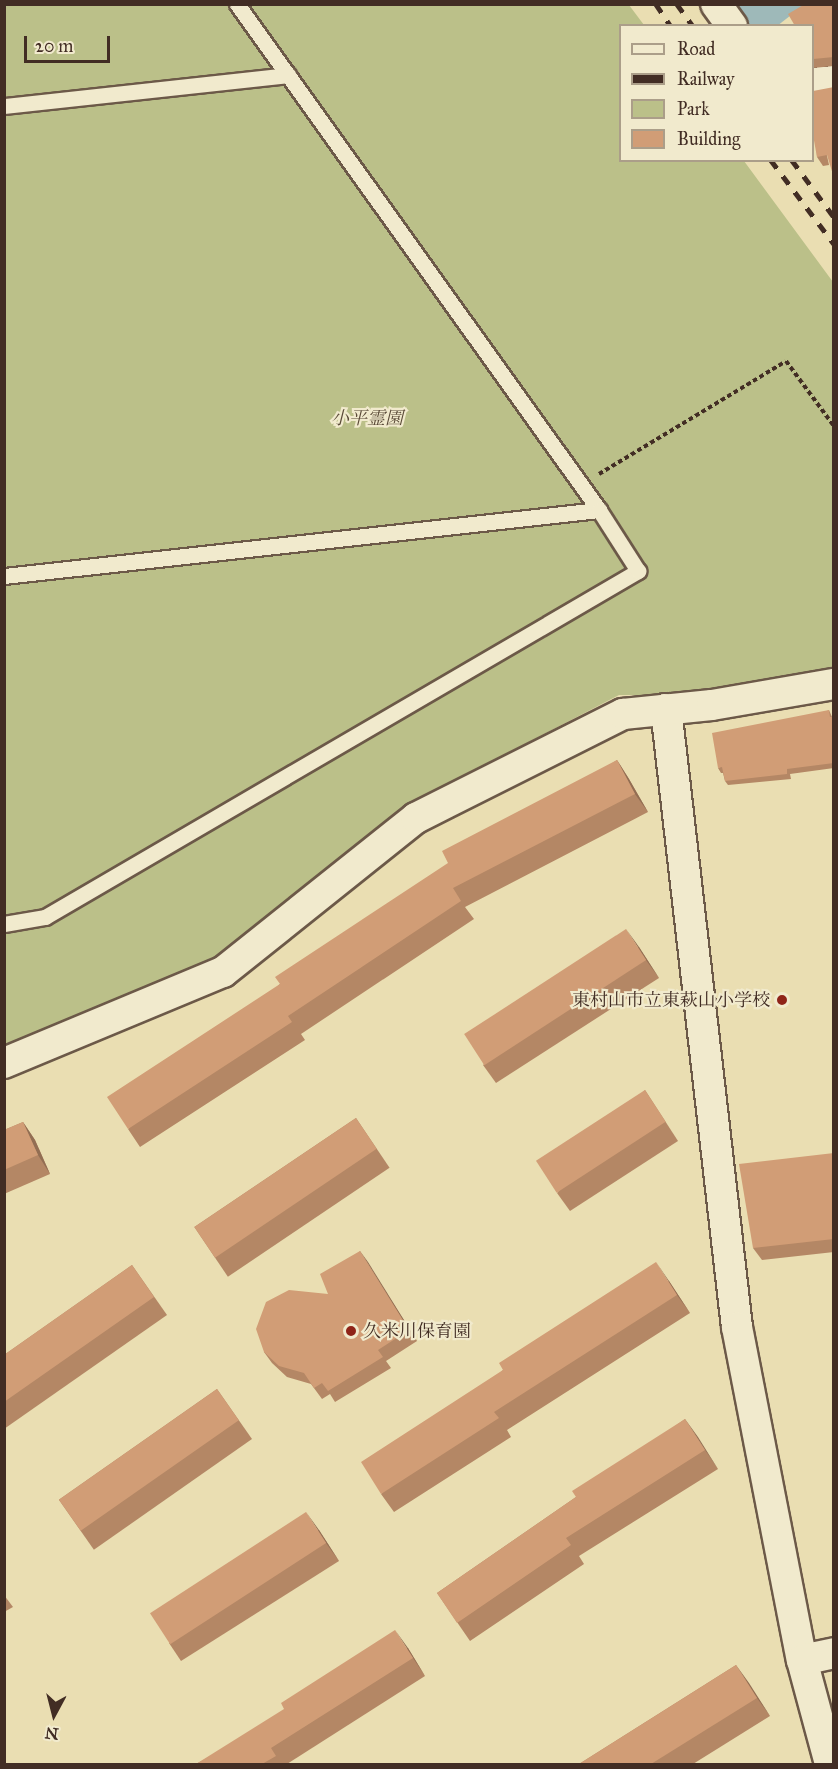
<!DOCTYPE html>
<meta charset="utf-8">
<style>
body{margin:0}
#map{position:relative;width:838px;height:1769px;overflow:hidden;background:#eadeb2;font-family:"IM FELL Great Primer","Noto Serif JP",serif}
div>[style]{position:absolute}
.green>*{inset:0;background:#bbc089}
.water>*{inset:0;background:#9eb9b9}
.path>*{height:4px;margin-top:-2px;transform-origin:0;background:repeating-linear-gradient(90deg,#422d24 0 4.5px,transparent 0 7.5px)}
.roads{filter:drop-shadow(2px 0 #6c5948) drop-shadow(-2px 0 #6c5948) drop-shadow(0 2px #6c5948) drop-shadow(0 -2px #6c5948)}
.service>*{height:15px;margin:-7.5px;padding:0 7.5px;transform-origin:7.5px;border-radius:7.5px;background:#f1eacd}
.minor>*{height:30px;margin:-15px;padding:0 15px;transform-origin:15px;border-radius:15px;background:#f1eacd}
.rail>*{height:4.5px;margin-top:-2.25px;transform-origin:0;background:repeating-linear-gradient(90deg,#422d24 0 10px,transparent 0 20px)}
.wall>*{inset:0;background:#b48765;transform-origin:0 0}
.shaded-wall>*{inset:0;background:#926e53}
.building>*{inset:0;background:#d19d76;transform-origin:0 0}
.dots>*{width:16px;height:16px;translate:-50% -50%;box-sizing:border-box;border:3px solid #f1eacd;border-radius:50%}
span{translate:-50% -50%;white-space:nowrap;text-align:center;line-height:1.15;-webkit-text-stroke:4.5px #f1eacd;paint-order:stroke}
.park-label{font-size:18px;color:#5a4a38;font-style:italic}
.poi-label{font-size:18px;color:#422d24}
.right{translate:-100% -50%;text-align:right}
.left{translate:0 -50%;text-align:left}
.frame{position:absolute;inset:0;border:6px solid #422d24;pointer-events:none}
.legend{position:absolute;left:619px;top:24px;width:195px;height:138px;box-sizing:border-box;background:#f1eacd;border:2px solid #ab9e89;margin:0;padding:8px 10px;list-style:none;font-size:18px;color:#422d24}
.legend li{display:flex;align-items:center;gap:12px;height:30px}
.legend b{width:30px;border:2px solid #ab9e89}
.north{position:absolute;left:24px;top:1685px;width:60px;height:60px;-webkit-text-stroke:4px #f1eacd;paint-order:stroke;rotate:187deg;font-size:16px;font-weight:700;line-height:24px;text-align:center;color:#422d24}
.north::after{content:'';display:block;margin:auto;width:21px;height:27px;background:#422d24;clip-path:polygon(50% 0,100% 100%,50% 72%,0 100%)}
.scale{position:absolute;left:24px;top:36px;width:86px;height:27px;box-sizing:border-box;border:3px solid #422d24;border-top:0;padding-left:8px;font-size:18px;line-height:21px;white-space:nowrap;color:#422d24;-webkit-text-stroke:4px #f1eacd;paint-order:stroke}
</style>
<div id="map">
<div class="green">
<div style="clip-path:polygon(4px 5px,629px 5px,644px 25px,620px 26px,620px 160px,744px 161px,833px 282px,833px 674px,699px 695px,619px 695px,406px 806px,217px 967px,5px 1051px)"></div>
</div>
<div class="water">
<div style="clip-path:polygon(734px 5px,804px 5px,777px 26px,750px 25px)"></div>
</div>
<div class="path">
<div style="left:599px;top:474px;width:218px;rotate:-31.1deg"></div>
<div style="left:786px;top:361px;width:81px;rotate:53.6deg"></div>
</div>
<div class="roads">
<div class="service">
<div style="left:4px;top:106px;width:286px;rotate:-6.2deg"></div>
<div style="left:4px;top:576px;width:599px;rotate:-6.33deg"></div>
<div style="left:599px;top:510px;width:622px;rotate:-125.58deg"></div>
<div style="left:4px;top:924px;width:42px;rotate:-9.7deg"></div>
<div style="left:45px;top:917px;width:687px;rotate:-30.26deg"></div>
<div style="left:638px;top:571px;width:72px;rotate:-122.6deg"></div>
</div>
<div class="minor">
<div style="left:716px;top:4px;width:27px;rotate:54deg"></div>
<div style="left:812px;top:83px;width:22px;rotate:-5deg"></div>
<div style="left:666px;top:709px;width:622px;rotate:83.45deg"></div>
<div style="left:737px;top:1327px;width:339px;rotate:79deg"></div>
<div style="left:802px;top:1660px;width:108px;rotate:74.9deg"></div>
<div style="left:4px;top:1063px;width:237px;rotate:-22.6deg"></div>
<div style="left:223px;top:972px;width:247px;rotate:-38.6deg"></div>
<div style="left:416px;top:818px;width:232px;rotate:-26.7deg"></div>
<div style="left:623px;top:714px;width:89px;rotate:-5.8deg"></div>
<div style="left:712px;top:705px;width:124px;rotate:-9.8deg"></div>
<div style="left:802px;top:1660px;width:33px;rotate:-12deg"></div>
</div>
</div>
<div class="rail">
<div style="left:656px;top:4px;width:27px;rotate:56deg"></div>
<div style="left:677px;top:4px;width:27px;rotate:54deg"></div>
<div style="left:771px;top:160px;width:105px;rotate:53.1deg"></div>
<div style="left:792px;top:160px;width:71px;rotate:53.6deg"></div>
</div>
<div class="wall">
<div style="clip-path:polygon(834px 4px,834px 66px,813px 68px,813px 26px)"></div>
<div style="clip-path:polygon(813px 91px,829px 165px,823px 166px,817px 157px)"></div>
<div style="clip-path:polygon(829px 710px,832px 717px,834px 717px,834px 768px,790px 774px,791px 779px,728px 785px,725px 781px,723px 773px,721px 773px,718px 768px)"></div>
<div style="clip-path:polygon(617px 760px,629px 779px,648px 812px,465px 907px,474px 919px,301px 1034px,305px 1040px,140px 1147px,128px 1129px,280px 984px)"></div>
<div style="clip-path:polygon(639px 947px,659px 978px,496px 1083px,483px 1065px)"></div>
<div style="clip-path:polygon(645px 1090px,678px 1141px,570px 1211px,557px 1193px)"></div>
<div style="left:356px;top:1118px;width:60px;height:195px;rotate:56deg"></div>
<div style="clip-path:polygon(23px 1122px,35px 1140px,50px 1174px,4px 1194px,4px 1130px)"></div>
<div style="clip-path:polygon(834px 1153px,834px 1252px,762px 1260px,753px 1248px)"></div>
<div style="clip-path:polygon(360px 1251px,417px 1341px,386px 1361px,391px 1368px,335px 1402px,330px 1394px,322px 1399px,311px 1384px,287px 1377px,272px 1363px,264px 1352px,328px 1294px)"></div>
<div style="clip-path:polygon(132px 1265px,167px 1315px,4px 1429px,4px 1355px)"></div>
<div style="clip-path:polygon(669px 1281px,690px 1313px,507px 1430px,511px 1437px,394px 1512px,381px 1494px,503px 1370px)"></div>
<div style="left:217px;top:1389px;width:61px;height:193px;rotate:55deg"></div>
<div style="clip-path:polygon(685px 1419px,718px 1469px,579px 1556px,584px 1564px,470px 1641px,437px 1593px,576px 1497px)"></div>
<div style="clip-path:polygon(319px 1530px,339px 1561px,181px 1661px,169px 1643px)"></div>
<div style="clip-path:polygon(4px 1595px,13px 1607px,4px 1612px)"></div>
<div style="clip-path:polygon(408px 1648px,425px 1676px,287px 1764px,196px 1764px)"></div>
<div style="clip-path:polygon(736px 1665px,770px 1716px,693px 1764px,579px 1764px)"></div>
</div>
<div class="shaded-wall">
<div style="clip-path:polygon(617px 760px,629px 779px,648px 812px,635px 794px)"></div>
<div style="clip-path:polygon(626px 929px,639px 947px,659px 978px,646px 960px)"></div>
<div style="clip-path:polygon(23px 1122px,35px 1140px,50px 1174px,38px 1155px)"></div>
<div style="clip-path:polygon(360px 1251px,368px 1262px,417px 1341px,409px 1330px)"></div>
<div style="clip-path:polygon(656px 1262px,669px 1281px,690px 1313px,677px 1295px)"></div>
<div style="clip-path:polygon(685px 1419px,698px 1437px,718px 1469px,705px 1450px)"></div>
<div style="clip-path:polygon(306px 1512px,319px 1530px,339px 1561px,326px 1543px)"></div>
<div style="clip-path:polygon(395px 1630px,408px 1648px,425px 1676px,413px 1658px)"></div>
<div style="clip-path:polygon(736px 1665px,749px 1683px,770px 1716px,757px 1698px)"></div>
</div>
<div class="building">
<div style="clip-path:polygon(805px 4px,834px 4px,834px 57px,813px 59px,813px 26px,795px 26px,788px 14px)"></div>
<div style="clip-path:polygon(834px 87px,834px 178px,827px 155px,817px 157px,813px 135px,813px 91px)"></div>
<div style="clip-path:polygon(829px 710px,830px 717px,834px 717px,834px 763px,787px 769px,787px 774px,725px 781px,722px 767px,718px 768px,712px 733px)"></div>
<div style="clip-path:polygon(617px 760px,635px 794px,453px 888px,461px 901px,288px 1016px,292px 1022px,128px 1129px,107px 1097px,280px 984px,275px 977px,448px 863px,442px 851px)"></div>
<div style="left:626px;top:929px;width:37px;height:193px;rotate:57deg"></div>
<div style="left:645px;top:1090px;width:38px;height:130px;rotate:57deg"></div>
<div style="left:356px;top:1118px;width:37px;height:195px;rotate:56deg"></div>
<div style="clip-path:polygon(23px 1122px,38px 1155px,4px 1170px,4px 1130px)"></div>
<div style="clip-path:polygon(834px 1153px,834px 1239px,753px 1248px,739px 1164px)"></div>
<div style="clip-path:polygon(360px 1251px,409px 1330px,378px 1350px,383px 1357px,328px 1391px,322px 1383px,314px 1388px,304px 1373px,279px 1366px,264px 1352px,256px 1329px,266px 1302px,289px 1290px,328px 1294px,320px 1274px)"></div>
<div style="clip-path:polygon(656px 1262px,677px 1295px,494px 1412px,499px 1418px,381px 1494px,361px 1462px,503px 1370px,499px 1363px)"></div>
<div style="clip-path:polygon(132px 1265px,154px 1297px,4px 1402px,4px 1355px)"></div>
<div style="left:217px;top:1389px;width:38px;height:193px;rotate:55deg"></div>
<div style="clip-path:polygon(685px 1419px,705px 1450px,566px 1538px,571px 1545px,457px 1623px,437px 1593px,576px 1497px,572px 1491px)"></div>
<div style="left:306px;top:1512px;width:37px;height:186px;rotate:57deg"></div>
<div style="clip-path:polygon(395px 1630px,413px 1658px,271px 1748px,276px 1756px,262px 1764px,196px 1764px,284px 1709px,281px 1703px)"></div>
<div style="clip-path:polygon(736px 1665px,757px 1698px,651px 1764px,579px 1764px)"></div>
</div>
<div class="dots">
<div style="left:782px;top:1000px;background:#8f2418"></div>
<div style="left:351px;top:1331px;background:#8f2418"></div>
</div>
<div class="park-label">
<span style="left:367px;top:418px">小平霊園</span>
</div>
<div class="poi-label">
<span class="right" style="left:770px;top:1000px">東村山市立東萩山小学校</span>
<span class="left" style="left:363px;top:1331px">久米川保育園</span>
</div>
<div class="frame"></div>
<ul class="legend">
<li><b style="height:8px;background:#f1eacd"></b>Road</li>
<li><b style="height:8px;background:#422d24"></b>Railway</li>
<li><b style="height:16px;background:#bbc089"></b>Park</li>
<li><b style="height:16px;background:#d19d76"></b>Building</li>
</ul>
<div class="north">N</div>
<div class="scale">20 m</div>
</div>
